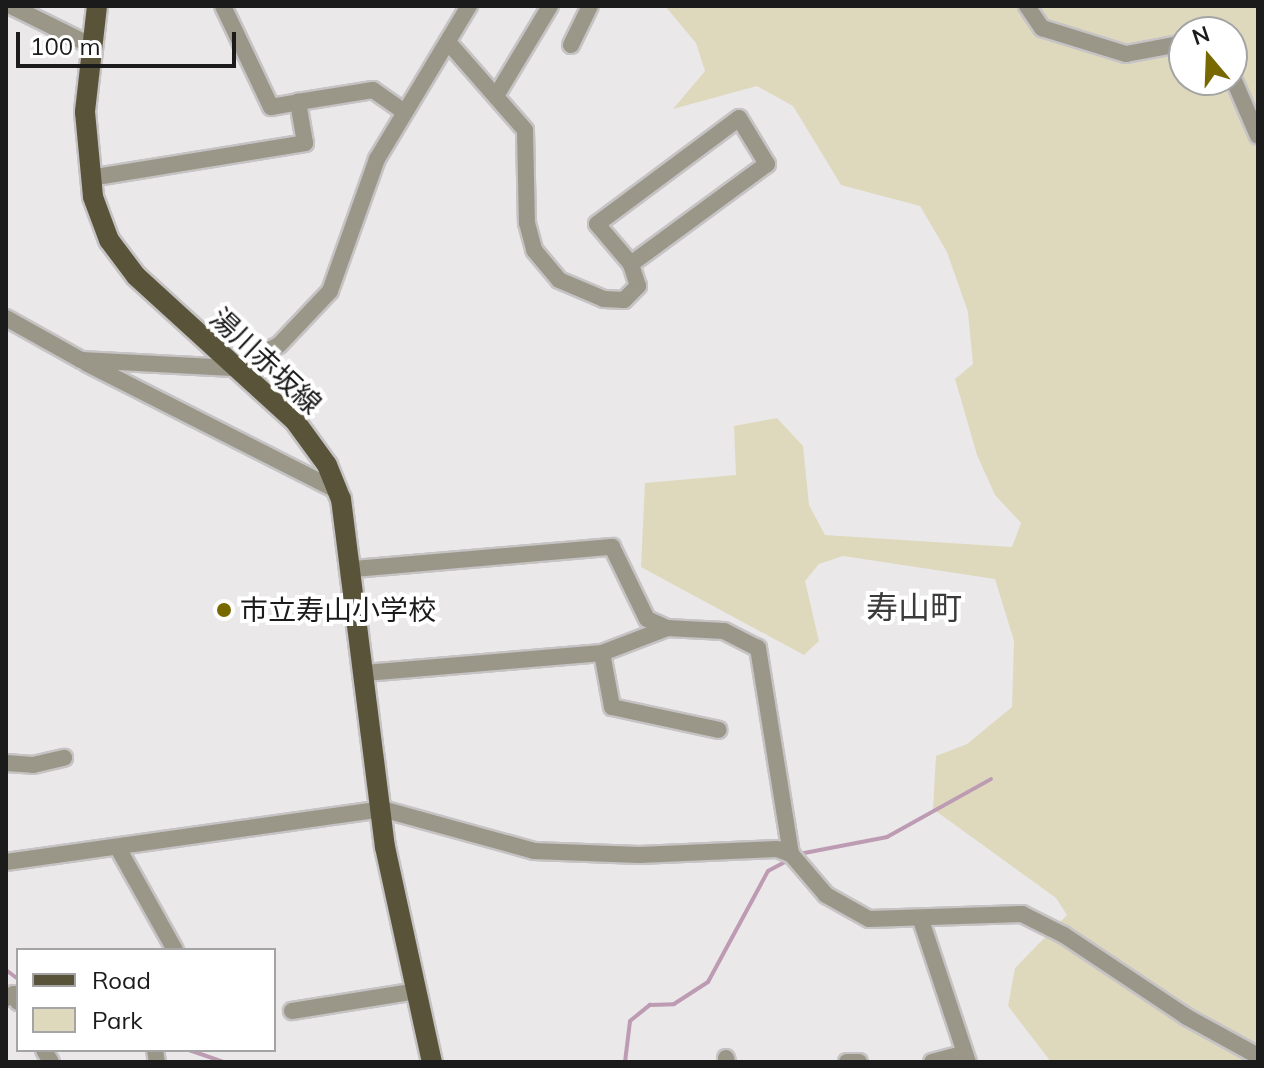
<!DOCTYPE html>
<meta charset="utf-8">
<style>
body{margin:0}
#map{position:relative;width:1264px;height:1068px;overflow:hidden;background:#ebe8ea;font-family:Mulish,"Noto Sans JP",sans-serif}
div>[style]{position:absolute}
.green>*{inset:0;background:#ded9bd}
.stream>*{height:4px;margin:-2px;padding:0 2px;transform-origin:2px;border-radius:2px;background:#bd9bb2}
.roads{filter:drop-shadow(2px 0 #c6c3c5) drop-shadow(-2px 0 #c6c3c5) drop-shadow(0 2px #c6c3c5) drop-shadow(0 -2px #c6c3c5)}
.minor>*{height:16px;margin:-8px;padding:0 8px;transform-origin:8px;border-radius:8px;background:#9a9788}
.major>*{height:20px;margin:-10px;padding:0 10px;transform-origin:10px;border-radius:10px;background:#595439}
.dots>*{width:22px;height:22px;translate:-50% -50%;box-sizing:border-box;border:4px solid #fff;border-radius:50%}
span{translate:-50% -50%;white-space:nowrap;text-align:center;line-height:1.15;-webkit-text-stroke:8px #fff;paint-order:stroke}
.street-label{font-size:28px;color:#1c1b1c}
.poi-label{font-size:28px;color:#1c1b1c}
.left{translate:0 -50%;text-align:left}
.quarter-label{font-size:32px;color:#3c3a3b}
.frame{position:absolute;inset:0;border:8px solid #1c1b1c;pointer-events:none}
.legend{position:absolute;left:16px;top:948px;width:260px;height:104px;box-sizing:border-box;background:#fff;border:2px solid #a4a4a4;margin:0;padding:10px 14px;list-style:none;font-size:24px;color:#1c1b1c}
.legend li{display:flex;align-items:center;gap:16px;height:40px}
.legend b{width:40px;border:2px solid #a4a4a4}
.north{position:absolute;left:1168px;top:16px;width:80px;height:80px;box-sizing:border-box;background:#fff;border:2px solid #a4a4a4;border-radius:50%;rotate:341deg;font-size:22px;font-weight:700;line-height:32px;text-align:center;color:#1c1b1c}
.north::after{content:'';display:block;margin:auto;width:28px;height:36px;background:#786800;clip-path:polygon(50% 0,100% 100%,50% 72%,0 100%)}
.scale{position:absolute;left:16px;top:32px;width:220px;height:36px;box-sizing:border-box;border:4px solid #1c1b1c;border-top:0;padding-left:10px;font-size:24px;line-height:28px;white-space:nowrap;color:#1c1b1c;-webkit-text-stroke:6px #fff;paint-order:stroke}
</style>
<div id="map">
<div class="green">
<div style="clip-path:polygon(evenodd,665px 6px,1258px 6px,1258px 1062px,1051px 1062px,1008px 1006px,1015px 968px,1067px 915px,1056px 898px,933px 809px,936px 756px,967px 744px,1012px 707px,1014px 641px,995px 579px,843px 556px,819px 564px,805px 581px,819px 641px,804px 655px,641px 567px,645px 483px,736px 475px,734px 426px,777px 418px,803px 446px,809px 505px,825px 535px,1012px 547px,1021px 523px,995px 495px,977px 455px,955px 379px,973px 364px,968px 312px,947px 252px,920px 206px,841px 185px,793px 106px,757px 86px,673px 109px,705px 71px,696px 43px,665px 6px,1184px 32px,1232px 32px,1232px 80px,1184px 80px,1184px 32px)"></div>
</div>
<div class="stream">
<div style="left:799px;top:854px;width:90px;rotate:-10.9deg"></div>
<div style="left:887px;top:837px;width:119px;rotate:-29.1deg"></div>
<div style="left:6px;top:970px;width:15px;rotate:37deg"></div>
<div style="left:189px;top:1050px;width:37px;rotate:19deg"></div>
<div style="left:625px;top:1062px;width:41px;rotate:-83deg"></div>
<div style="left:630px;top:1021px;width:26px;rotate:-39deg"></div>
<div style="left:650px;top:1005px;width:24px;rotate:-2deg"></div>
<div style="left:674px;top:1004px;width:40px;rotate:-32.9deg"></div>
<div style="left:708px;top:982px;width:126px;rotate:-61.6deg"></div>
<div style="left:768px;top:871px;width:26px;rotate:-28deg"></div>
</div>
<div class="roads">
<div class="minor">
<div style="left:11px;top:6px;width:88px;rotate:26.3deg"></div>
<div style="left:223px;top:6px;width:112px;rotate:64.6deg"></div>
<div style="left:271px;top:107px;width:27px;rotate:-10deg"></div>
<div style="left:1027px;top:6px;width:27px;rotate:56deg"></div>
<div style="left:1042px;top:28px;width:88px;rotate:17.2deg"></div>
<div style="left:1126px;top:54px;width:59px;rotate:-10.7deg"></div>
<div style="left:448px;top:42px;width:117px;rotate:48.8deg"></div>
<div style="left:525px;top:130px;width:93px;rotate:88.8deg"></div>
<div style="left:527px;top:223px;width:28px;rotate:75deg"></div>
<div style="left:534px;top:250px;width:39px;rotate:50deg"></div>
<div style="left:559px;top:280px;width:49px;rotate:22.9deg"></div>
<div style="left:604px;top:299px;width:20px;rotate:3deg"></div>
<div style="left:624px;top:300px;width:20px;rotate:-45deg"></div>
<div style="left:638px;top:286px;width:23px;rotate:-108deg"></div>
<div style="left:571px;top:45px;width:43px;rotate:-64deg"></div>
<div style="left:1232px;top:76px;width:65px;rotate:66.6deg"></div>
<div style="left:496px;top:96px;width:105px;rotate:-59deg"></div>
<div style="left:739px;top:118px;width:54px;rotate:58.7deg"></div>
<div style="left:767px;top:164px;width:169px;rotate:143.7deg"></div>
<div style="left:631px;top:264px;width:52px;rotate:-130.4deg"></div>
<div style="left:597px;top:224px;width:177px;rotate:-36.7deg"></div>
<div style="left:90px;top:178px;width:218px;rotate:-9.2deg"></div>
<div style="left:305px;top:143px;width:42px;rotate:-99.7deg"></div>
<div style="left:298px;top:102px;width:76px;rotate:-9.1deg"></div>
<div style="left:373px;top:90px;width:38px;rotate:35deg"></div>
<div style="left:6px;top:318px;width:86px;rotate:29.2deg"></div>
<div style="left:81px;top:360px;width:152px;rotate:3deg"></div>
<div style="left:233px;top:368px;width:51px;rotate:-26.6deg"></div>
<div style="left:279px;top:345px;width:74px;rotate:-46.6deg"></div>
<div style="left:330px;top:291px;width:140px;rotate:-70.4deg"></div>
<div style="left:377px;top:159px;width:179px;rotate:-59deg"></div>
<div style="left:86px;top:363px;width:283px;rotate:26.9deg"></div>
<div style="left:353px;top:569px;width:260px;rotate:-4.9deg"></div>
<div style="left:612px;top:547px;width:80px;rotate:64.1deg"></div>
<div style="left:647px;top:619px;width:22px;rotate:24deg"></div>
<div style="left:667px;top:628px;width:57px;rotate:3deg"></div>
<div style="left:724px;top:631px;width:38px;rotate:27deg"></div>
<div style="left:758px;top:648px;width:209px;rotate:80.9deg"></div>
<div style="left:602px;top:653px;width:55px;rotate:79.5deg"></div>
<div style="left:612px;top:707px;width:109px;rotate:12.1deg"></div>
<div style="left:365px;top:673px;width:238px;rotate:-4.8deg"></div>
<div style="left:602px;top:653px;width:70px;rotate:-21deg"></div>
<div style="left:6px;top:763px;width:27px;rotate:4deg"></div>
<div style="left:33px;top:765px;width:32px;rotate:-13deg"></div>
<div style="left:118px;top:848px;width:117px;rotate:60.8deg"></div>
<div style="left:6px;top:862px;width:380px;rotate:-8deg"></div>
<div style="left:382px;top:809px;width:158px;rotate:15.4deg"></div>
<div style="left:534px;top:851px;width:105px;rotate:2.2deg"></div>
<div style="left:639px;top:855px;width:138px;rotate:-2.5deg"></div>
<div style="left:777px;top:849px;width:15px;rotate:20deg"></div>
<div style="left:791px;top:854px;width:54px;rotate:49.5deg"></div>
<div style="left:826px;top:895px;width:49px;rotate:29.2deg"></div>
<div style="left:869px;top:919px;width:153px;rotate:-1.9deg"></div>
<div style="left:1022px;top:914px;width:47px;rotate:26.6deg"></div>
<div style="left:1064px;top:935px;width:148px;rotate:33.7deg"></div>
<div style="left:1187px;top:1017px;width:81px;rotate:28.8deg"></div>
<div style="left:921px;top:920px;width:150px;rotate:71.7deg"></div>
<div style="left:6px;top:998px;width:9px;rotate:-27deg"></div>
<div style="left:14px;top:994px;width:9px;rotate:63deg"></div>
<div style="left:292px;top:1011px;width:127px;rotate:-9.1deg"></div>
<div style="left:44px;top:1050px;width:14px;rotate:60deg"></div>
<div style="left:155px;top:1050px;width:12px;rotate:81deg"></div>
<div style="left:726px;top:1058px;width:4px;rotate:76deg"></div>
<div style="left:847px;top:1062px;width:12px"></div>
<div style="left:932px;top:1062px;width:34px;rotate:-15deg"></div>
</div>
<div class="major">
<div style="left:97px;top:6px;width:107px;rotate:96.5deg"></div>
<div style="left:85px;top:112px;width:85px;rotate:84.6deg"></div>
<div style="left:93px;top:197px;width:46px;rotate:69.6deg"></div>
<div style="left:109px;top:240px;width:45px;rotate:53.1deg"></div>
<div style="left:136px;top:276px;width:215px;rotate:42.4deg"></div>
<div style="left:295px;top:421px;width:54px;rotate:54deg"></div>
<div style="left:327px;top:465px;width:37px;rotate:68deg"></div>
<div style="left:341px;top:499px;width:351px;rotate:82.8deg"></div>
<div style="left:385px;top:847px;width:220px;rotate:77.7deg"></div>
</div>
</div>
<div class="dots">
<div style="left:224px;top:610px;background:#786800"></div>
</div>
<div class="street-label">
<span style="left:266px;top:361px;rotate:43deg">湯川赤坂線</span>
</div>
<div class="poi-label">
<span class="left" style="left:240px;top:610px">市立寿山小学校</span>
</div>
<div class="quarter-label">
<span style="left:914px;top:607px">寿山町</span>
</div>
<div class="frame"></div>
<ul class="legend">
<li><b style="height:10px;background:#595439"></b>Road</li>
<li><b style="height:22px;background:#ded9bd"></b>Park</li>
</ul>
<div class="north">N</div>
<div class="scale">100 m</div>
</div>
